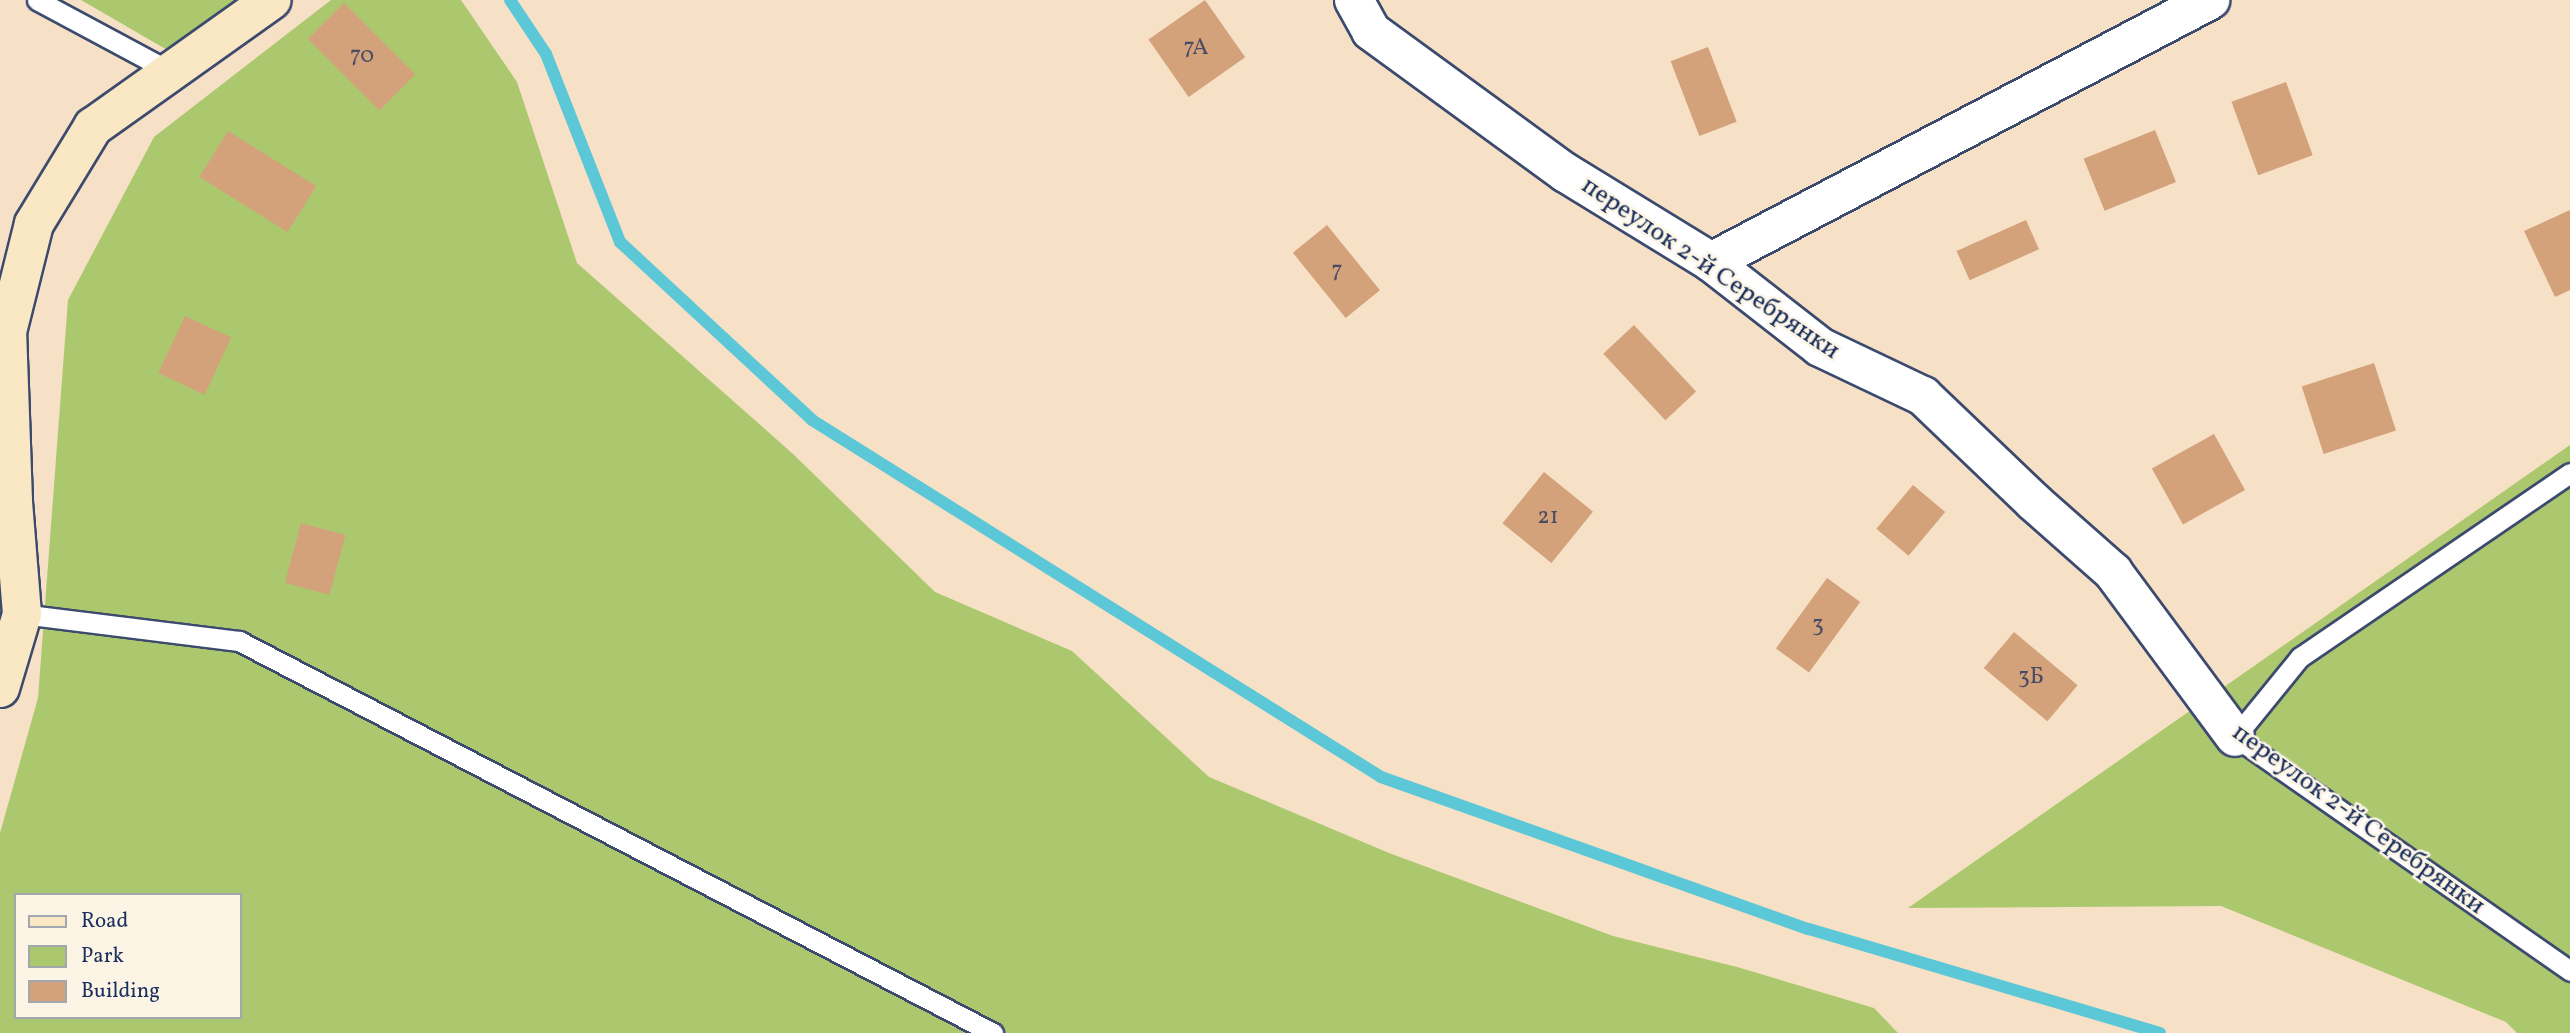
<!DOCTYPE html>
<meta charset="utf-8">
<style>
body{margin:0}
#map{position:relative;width:2570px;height:1033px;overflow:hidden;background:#f6e0c6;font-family:Vollkorn,serif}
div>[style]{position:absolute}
.green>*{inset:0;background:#acc86e}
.stream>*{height:12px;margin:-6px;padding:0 6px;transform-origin:6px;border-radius:6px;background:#5cc7d7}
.building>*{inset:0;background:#d3a17a;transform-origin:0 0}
.roads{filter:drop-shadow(2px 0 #3c4a6e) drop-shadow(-2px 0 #3c4a6e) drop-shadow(0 2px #3c4a6e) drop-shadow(0 -2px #3c4a6e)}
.lane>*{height:19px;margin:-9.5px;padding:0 9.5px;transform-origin:9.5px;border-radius:9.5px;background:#fff}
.street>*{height:38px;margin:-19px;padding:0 19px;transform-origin:19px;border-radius:19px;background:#fff}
.secondary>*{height:38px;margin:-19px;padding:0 19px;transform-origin:19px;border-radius:19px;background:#fae7c3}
span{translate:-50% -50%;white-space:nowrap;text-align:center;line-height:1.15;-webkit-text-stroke:5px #fcf5e5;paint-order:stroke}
.number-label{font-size:23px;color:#494c65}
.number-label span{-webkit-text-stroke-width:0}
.street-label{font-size:26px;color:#1b2f5e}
.legend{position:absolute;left:14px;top:893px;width:228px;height:126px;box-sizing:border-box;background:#fcf5e5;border:2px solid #a2a6af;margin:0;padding:9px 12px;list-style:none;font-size:21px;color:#1b2f5e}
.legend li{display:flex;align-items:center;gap:14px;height:35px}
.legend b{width:35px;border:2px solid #a2a6af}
</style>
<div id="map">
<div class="green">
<div style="clip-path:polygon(81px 0,238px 0,169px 51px)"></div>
<div style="clip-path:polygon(evenodd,331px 0,461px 0,517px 82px,577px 263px,793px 454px,935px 592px,1072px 651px,1209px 777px,1389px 853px,1613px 936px,1737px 967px,1874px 1008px,1898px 1033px,0 1033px,0 833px,38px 698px,68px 300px,154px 137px,331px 0,16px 895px,240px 895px,240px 1017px,16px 1017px,16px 895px)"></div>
<div style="clip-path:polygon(2570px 445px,2570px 1033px,2517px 1033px,2506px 1022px,2221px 906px,1908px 908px)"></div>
</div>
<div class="stream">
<div style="left:510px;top:0;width:65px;rotate:56.3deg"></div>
<div style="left:546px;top:54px;width:202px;rotate:68.5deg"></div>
<div style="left:620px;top:242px;width:262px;rotate:42.8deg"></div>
<div style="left:812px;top:420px;width:672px;rotate:32.1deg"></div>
<div style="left:1381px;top:777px;width:454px;rotate:19.6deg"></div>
<div style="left:1809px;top:929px;width:366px;rotate:16.5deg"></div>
</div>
<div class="building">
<div style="left:1205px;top:0;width:70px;height:69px;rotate:55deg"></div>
<div style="left:344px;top:3px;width:101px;height:51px;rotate:45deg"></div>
<div style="left:1708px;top:47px;width:80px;height:40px;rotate:69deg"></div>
<div style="left:2286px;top:82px;width:78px;height:58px;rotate:70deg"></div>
<div style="left:2155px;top:130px;width:56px;height:77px;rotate:68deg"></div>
<div style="left:228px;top:131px;width:104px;height:54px;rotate:32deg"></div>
<div style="clip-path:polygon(2570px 210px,2570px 290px,2555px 297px,2524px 231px)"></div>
<div style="left:2026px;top:220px;width:32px;height:76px;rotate:66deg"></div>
<div style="left:1327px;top:225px;width:84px;height:44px;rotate:51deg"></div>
<div style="left:185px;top:316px;width:51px;height:63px;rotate:25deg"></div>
<div style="left:1634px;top:325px;width:91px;height:42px;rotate:47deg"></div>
<div style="left:2374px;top:363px;width:71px;height:76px;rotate:72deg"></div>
<div style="left:2214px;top:434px;width:64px;height:71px;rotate:61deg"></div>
<div style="left:1544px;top:472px;width:63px;height:66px;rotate:39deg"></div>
<div style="left:1913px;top:485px;width:42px;height:57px;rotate:40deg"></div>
<div style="left:301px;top:523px;width:46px;height:62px;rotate:15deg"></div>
<div style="left:1827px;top:578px;width:41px;height:87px;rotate:36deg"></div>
<div style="left:2014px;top:632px;width:83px;height:47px;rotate:40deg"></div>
</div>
<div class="roads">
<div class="lane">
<div style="left:37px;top:0;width:152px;rotate:28.2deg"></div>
<div style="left:2570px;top:473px;width:327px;rotate:145.7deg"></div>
<div style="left:2300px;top:657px;width:103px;rotate:129.1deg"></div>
<div style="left:2235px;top:737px;width:409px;rotate:34.9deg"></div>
<div style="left:22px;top:614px;width:219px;rotate:7.1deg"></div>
<div style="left:239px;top:641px;width:850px;rotate:27.47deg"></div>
</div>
<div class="street">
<div style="left:1354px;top:0;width:35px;rotate:61deg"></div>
<div style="left:1371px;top:31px;width:241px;rotate:36.1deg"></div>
<div style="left:1566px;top:173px;width:170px;rotate:31.5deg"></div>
<div style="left:1711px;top:262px;width:138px;rotate:37.9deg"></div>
<div style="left:1820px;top:347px;width:114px;rotate:25.4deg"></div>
<div style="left:1923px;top:396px;width:153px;rotate:43.7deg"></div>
<div style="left:2034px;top:502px;width:106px;rotate:41.5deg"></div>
<div style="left:2113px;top:572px;width:205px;rotate:53.5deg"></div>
<div style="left:1711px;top:262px;width:564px;rotate:-27.7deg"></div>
</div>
<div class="secondary">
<div style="left:0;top:688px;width:77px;rotate:-73.4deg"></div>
<div style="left:22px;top:614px;width:113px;rotate:-94.6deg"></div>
<div style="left:13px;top:501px;width:169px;rotate:-92deg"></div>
<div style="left:7px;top:332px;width:111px;rotate:-76deg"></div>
<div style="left:34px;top:224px;width:114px;rotate:-58.7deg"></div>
<div style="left:93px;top:127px;width:219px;rotate:-35.4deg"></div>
</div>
</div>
<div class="number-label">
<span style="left:1196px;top:48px">7А</span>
<span style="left:362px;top:56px">70</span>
<span style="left:1337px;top:271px">7</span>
<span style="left:1548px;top:517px">21</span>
<span style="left:1818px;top:625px">3</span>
<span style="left:2031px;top:677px">3Б</span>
</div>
<div class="street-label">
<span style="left:1710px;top:269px;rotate:34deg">переулок 2-й Серебрянки</span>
<span style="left:2358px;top:820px;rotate:36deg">переулок 2-й Серебрянки</span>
</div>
<ul class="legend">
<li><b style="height:9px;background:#fae7c3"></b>Road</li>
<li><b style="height:19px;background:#acc86e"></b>Park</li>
<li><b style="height:19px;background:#d3a17a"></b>Building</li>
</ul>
</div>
